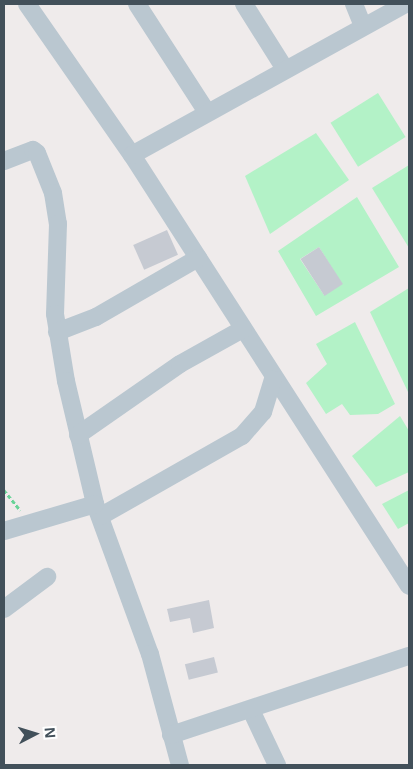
<!DOCTYPE html>
<style>
body{margin:0}
#map{position:relative;width:413px;height:769px;overflow:hidden;background:#efebeb;font-family:"Open Sans",sans-serif}
div>[style]{position:absolute}
.green>*{inset:0;background:#b3f2c7;transform-origin:0 0}
.building>*{inset:0;background:#c6cad2;transform-origin:0 0}
.path>*{height:2.5px;margin-top:-1.25px;transform-origin:0;background:repeating-linear-gradient(90deg,#68d397 0 4px,transparent 0 6.5px)}
.minor>*{height:18px;margin:-9px;padding:0 9px;transform-origin:9px;border-radius:9px;background:#bac7d0}
span{translate:-50% -50%;white-space:nowrap;text-align:center;line-height:1.15;-webkit-text-stroke:4px #fff;paint-order:stroke}
.frame{position:absolute;inset:0;border:5px solid #42505a;pointer-events:none}
.north{position:absolute;left:10px;top:709px;width:50px;height:50px;-webkit-text-stroke:4px #fff;paint-order:stroke;rotate:85deg;font-size:14px;font-weight:700;line-height:20px;text-align:center;color:#42505a}
.north::after{content:'';display:block;margin:auto;width:18px;height:22px;background:#42505a;clip-path:polygon(50% 0,100% 100%,50% 72%,0 100%)}
</style>
<div id="map">
<div class="green">
<div style="left:378px;top:93px;width:52px;height:56px;rotate:58deg"></div>
<div style="clip-path:polygon(316px 133px,349px 180px,270px 234px,245px 176px)"></div>
<div style="clip-path:polygon(409px 165px,409px 248px,372px 188px)"></div>
<div style="clip-path:polygon(evenodd,357px 197px,399px 267px,316px 316px,278px 251px,357px 197px,319px 247px,342px 284px,324px 295px,300px 259px,319px 247px)"></div>
<div style="clip-path:polygon(409px 288px,409px 391px,408px 392px,370px 312px)"></div>
<div style="clip-path:polygon(355px 322px,395px 404px,378px 414px,350px 415px,342px 404px,326px 414px,306px 383px,327px 364px,316px 344px)"></div>
<div style="clip-path:polygon(400px 416px,409px 431px,409px 472px,376px 487px,352px 456px)"></div>
<div style="clip-path:polygon(409px 490px,409px 523px,398px 529px,382px 504px)"></div>
</div>
<div class="building">
<div style="left:167px;top:230px;width:27px;height:37px;rotate:66deg"></div>
<div style="left:319px;top:247px;width:44px;height:22px;rotate:57deg"></div>
<div style="clip-path:polygon(209px 600px,214px 628px,193px 633px,190px 618px,170px 622px,167px 609px)"></div>
<div style="left:214px;top:657px;width:16px;height:30px;rotate:76deg"></div>
</div>
<div class="path">
<div style="left:4px;top:490px;width:26px;rotate:51deg"></div>
</div>
<div class="minor">
<div style="left:27px;top:4px;width:184px;rotate:55.2deg"></div>
<div style="left:132px;top:155px;width:512px;rotate:57.27deg"></div>
<div style="left:137px;top:4px;width:129px;rotate:57.1deg"></div>
<div style="left:244px;top:4px;width:77px;rotate:57.8deg"></div>
<div style="left:354px;top:4px;width:24px;rotate:68deg"></div>
<div style="left:132px;top:155px;width:313px;rotate:-28.9deg"></div>
<div style="left:4px;top:161px;width:31px;rotate:-21deg"></div>
<div style="left:33px;top:150px;width:5px;rotate:37deg"></div>
<div style="left:37px;top:153px;width:43px;rotate:68.2deg"></div>
<div style="left:53px;top:193px;width:31px;rotate:81deg"></div>
<div style="left:58px;top:224px;width:90px;rotate:91.9deg"></div>
<div style="left:55px;top:314px;width:68px;rotate:80.7deg"></div>
<div style="left:66px;top:381px;width:126px;rotate:76.7deg"></div>
<div style="left:95px;top:504px;width:160px;rotate:69.9deg"></div>
<div style="left:150px;top:654px;width:115px;rotate:74.9deg"></div>
<div style="left:57px;top:332px;width:42px;rotate:-21deg"></div>
<div style="left:96px;top:317px;width:118px;rotate:-30deg"></div>
<div style="left:78px;top:435px;width:124px;rotate:-34.8deg"></div>
<div style="left:180px;top:364px;width:72px;rotate:-29.1deg"></div>
<div style="left:101px;top:516px;width:162px;rotate:-29.6deg"></div>
<div style="left:242px;top:436px;width:32px;rotate:-49deg"></div>
<div style="left:263px;top:412px;width:34px;rotate:-73deg"></div>
<div style="left:4px;top:531px;width:95px;rotate:-16.5deg"></div>
<div style="left:4px;top:609px;width:54px;rotate:-36.7deg"></div>
<div style="left:251px;top:710px;width:61px;rotate:64.7deg"></div>
<div style="left:171px;top:735px;width:251px;rotate:-18.4deg"></div>
</div>
<div class="frame"></div>
<div class="north">N</div>
</div>
